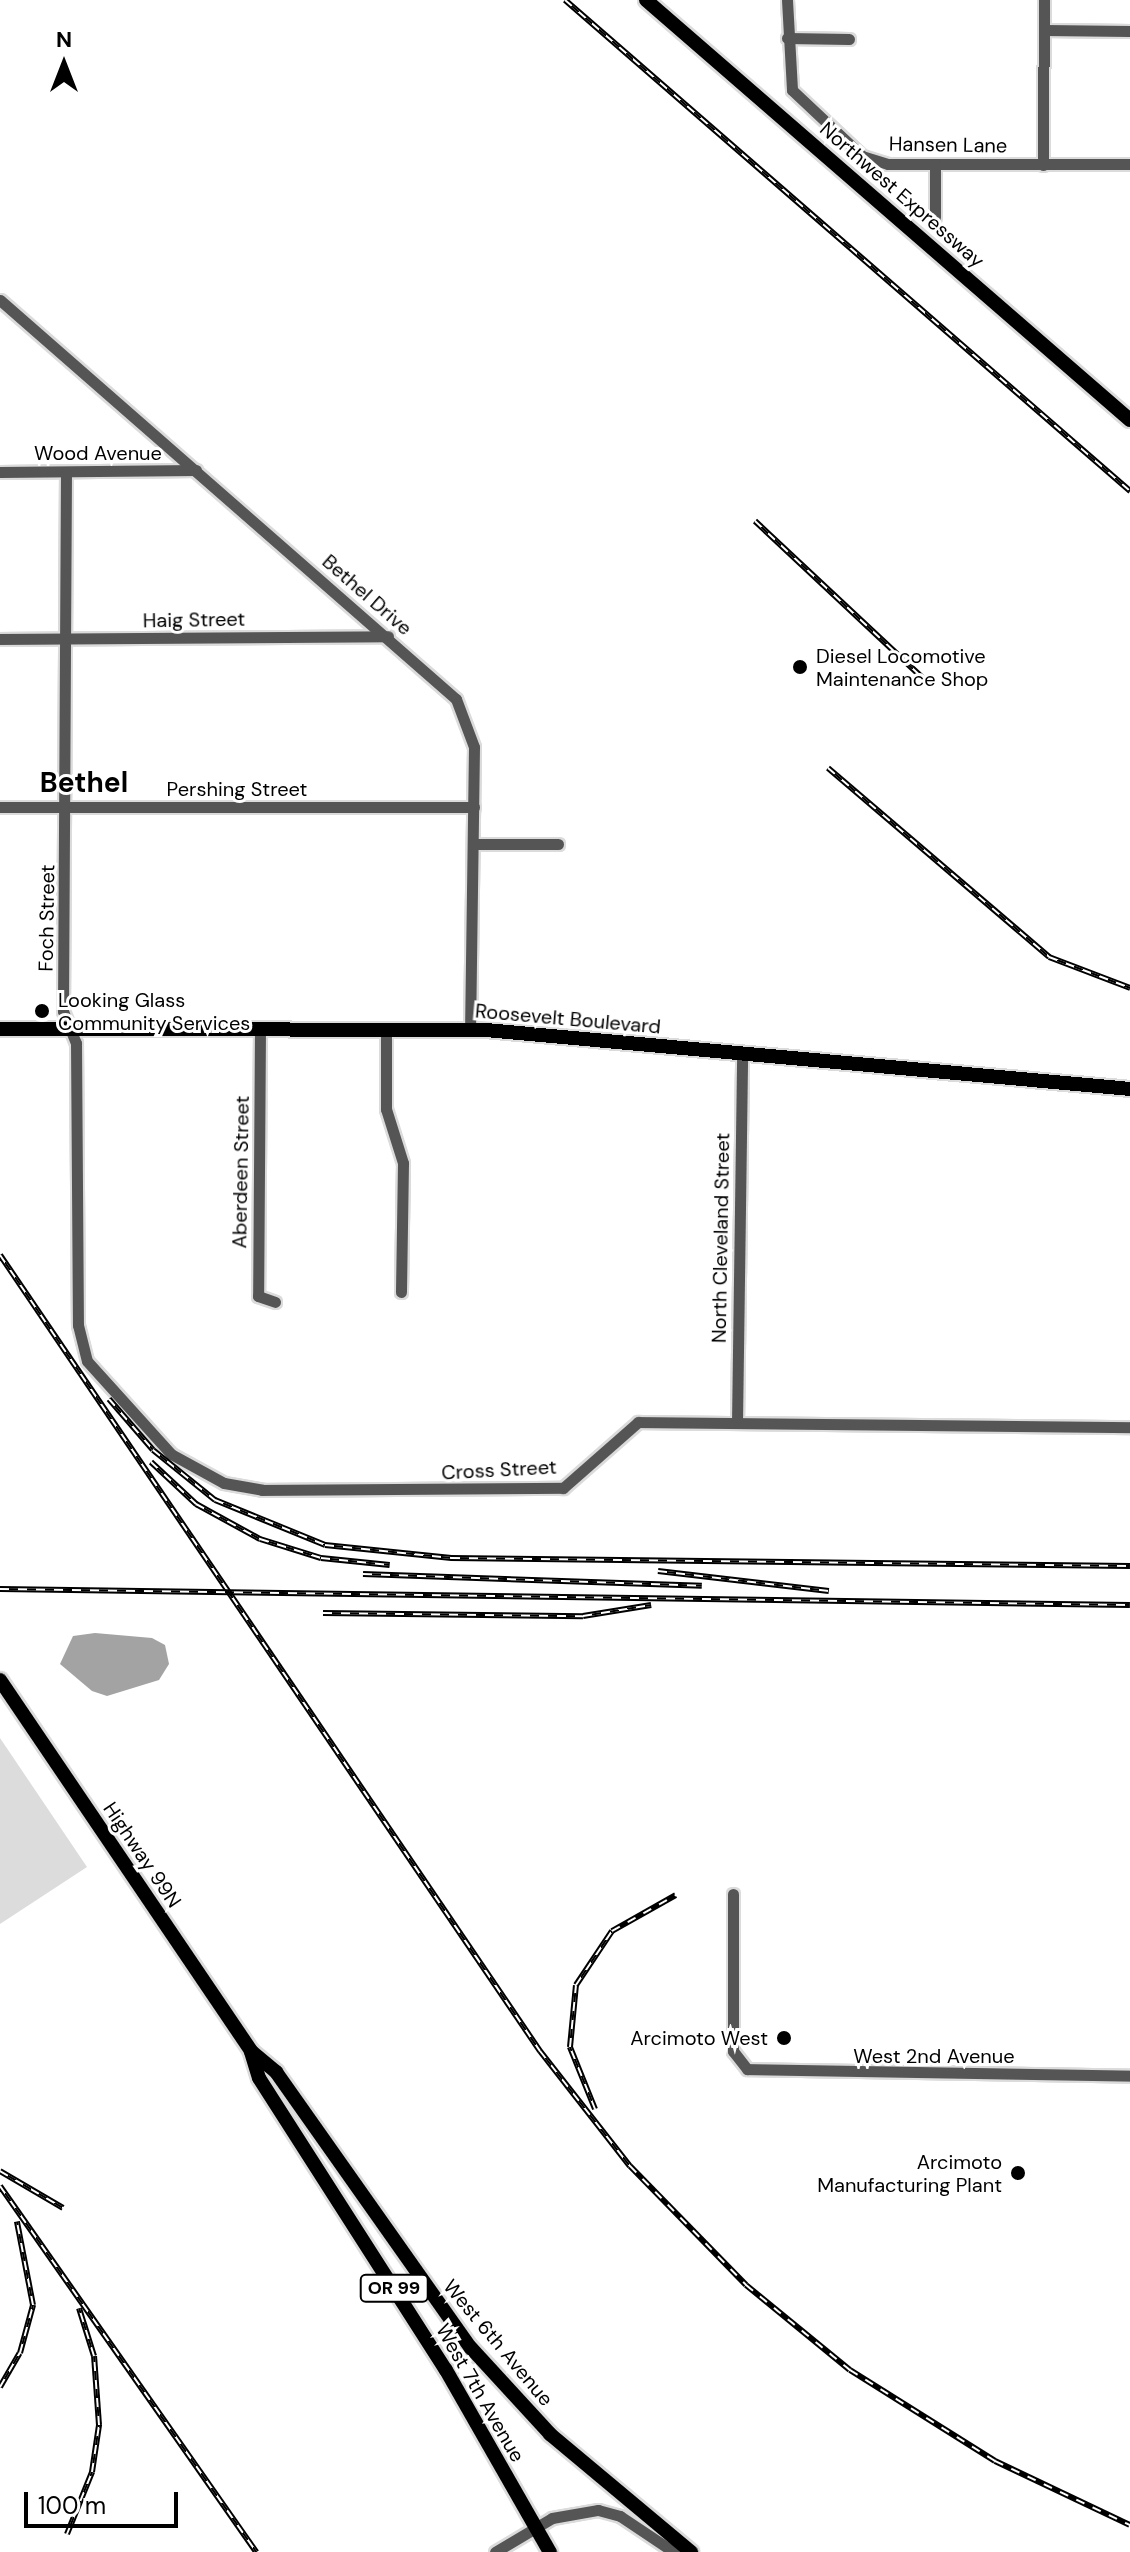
<!DOCTYPE html>
<style>
body{margin:0}
#map{position:relative;width:1130px;height:2552px;overflow:hidden;background:#fff;font-family:"DM Sans",sans-serif}
div>[style]{position:absolute}
.green>*{inset:0;background:#dcdcdc}
.water>*{inset:0;background:#a3a3a3}
.roads{filter:drop-shadow(2px 0 #dbdbdb) drop-shadow(-2px 0 #dbdbdb) drop-shadow(0 2px #dbdbdb) drop-shadow(0 -2px #dbdbdb)}
.minor>*{height:11px;margin:-5.5px;padding:0 5.5px;transform-origin:5.5px;border-radius:5.5px;background:#555}
.major>*{height:14px;margin:-7px;padding:0 7px;transform-origin:7px;border-radius:7px;background:#000}
.rail>*{height:6px;margin-top:-3px;transform-origin:0;background:repeating-linear-gradient(90deg,#fff 0 9px,#000 0 18px);box-sizing:border-box;border-block:2px solid #000}
.dots>*{width:22px;height:22px;translate:-50% -50%;box-sizing:border-box;border:4px solid #fff;border-radius:50%}
span{translate:-50% -50%;white-space:nowrap;text-align:center;line-height:1.15;-webkit-text-stroke:6px #fff;paint-order:stroke}
.shield-label span{padding:2px 6px;background:#fff;border:2px solid;border-radius:6px;-webkit-text-stroke-width:0}
.shield-label{font-size:18px;color:#000;font-weight:700}
.street-label{font-size:20px;color:#000}
.poi-label{font-size:20px;color:#000}
.left{translate:0 -50%;text-align:left}
.right{translate:-100% -50%;text-align:right}
.district-label{font-size:28px;color:#000;font-weight:700}
.north{position:absolute;left:24px;top:24px;width:80px;height:80px;-webkit-text-stroke:6px #fff;paint-order:stroke;rotate:0deg;font-size:22px;font-weight:700;line-height:32px;text-align:center;color:#000}
.north::after{content:'';display:block;margin:auto;width:28px;height:36px;background:#000;clip-path:polygon(50% 0,100% 100%,50% 72%,0 100%)}
.scale{position:absolute;left:24px;top:2492px;width:154px;height:36px;box-sizing:border-box;border:4px solid #000;border-top:0;padding-left:10px;font-size:24px;line-height:28px;white-space:nowrap;color:#000;-webkit-text-stroke:6px #fff;paint-order:stroke}
</style>
<div id="map">
<div class="green">
<div style="clip-path:polygon(0 1738px,87px 1867px,0 1924px)"></div>
</div>
<div class="water">
<div style="clip-path:polygon(95px 1633px,152px 1638px,165px 1645px,169px 1664px,159px 1680px,107px 1696px,92px 1691px,60px 1664px,73px 1636px)"></div>
</div>
<div class="roads">
<div class="minor">
<div style="left:787px;top:0;width:90px;rotate:86.8deg"></div>
<div style="left:792px;top:90px;width:96px;rotate:43.3deg"></div>
<div style="left:862px;top:156px;width:27px;rotate:17deg"></div>
<div style="left:888px;top:164px;width:242px"></div>
<div style="left:1044px;top:30px;width:86px;rotate:0.7deg"></div>
<div style="left:787px;top:38px;width:62px;rotate:0.9deg"></div>
<div style="left:1043px;top:165px;width:165px;rotate:-89.7deg"></div>
<div style="left:935px;top:217px;width:53px;rotate:-90deg"></div>
<div style="left:0;top:300px;width:606px;rotate:41.19deg"></div>
<div style="left:456px;top:699px;width:51px;rotate:69.4deg"></div>
<div style="left:474px;top:747px;width:283px;rotate:90.8deg"></div>
<div style="left:0;top:472px;width:196px;rotate:-0.6deg"></div>
<div style="left:66px;top:472px;width:539px;rotate:90.32deg"></div>
<div style="left:63px;top:1011px;width:35px;rotate:68deg"></div>
<div style="left:76px;top:1043px;width:282px;rotate:89.6deg"></div>
<div style="left:78px;top:1325px;width:37px;rotate:76deg"></div>
<div style="left:87px;top:1361px;width:125px;rotate:47.9deg"></div>
<div style="left:171px;top:1454px;width:60px;rotate:28.7deg"></div>
<div style="left:224px;top:1483px;width:39px;rotate:10deg"></div>
<div style="left:262px;top:1490px;width:301px;rotate:-0.4deg"></div>
<div style="left:563px;top:1488px;width:100px;rotate:-41.3deg"></div>
<div style="left:638px;top:1422px;width:492px;rotate:0.6deg"></div>
<div style="left:0;top:639px;width:388px;rotate:-0.4deg"></div>
<div style="left:0;top:807px;width:474px"></div>
<div style="left:474px;top:844px;width:84px"></div>
<div style="left:260px;top:1029px;width:267px;rotate:90.4deg"></div>
<div style="left:258px;top:1296px;width:18px;rotate:19deg"></div>
<div style="left:386px;top:1030px;width:79px;rotate:90deg"></div>
<div style="left:386px;top:1109px;width:57px;rotate:72.5deg"></div>
<div style="left:403px;top:1163px;width:129px;rotate:90.9deg"></div>
<div style="left:737px;top:1423px;width:370px;rotate:-89.2deg"></div>
<div style="left:733px;top:1894px;width:157px;rotate:90deg"></div>
<div style="left:733px;top:2051px;width:23px;rotate:52deg"></div>
<div style="left:747px;top:2069px;width:383px;rotate:1deg"></div>
<div style="left:495px;top:2552px;width:66px;rotate:-30.8deg"></div>
<div style="left:552px;top:2518px;width:47px;rotate:-9.9deg"></div>
<div style="left:598px;top:2510px;width:23px;rotate:15deg"></div>
<div style="left:620px;top:2516px;width:65px;rotate:33.7deg"></div>
</div>
<div class="major">
<div style="left:646px;top:0;width:641px;rotate:40.95deg"></div>
<div style="left:0;top:1029px;width:486px;rotate:0.1deg"></div>
<div style="left:486px;top:1030px;width:647px;rotate:5.23deg"></div>
<div style="left:0;top:1680px;width:448px;rotate:55.9deg"></div>
<div style="left:251px;top:2051px;width:33px;rotate:40deg"></div>
<div style="left:276px;top:2072px;width:338px;rotate:54.8deg"></div>
<div style="left:471px;top:2348px;width:117px;rotate:47.4deg"></div>
<div style="left:550px;top:2434px;width:184px;rotate:39.9deg"></div>
<div style="left:251px;top:2052px;width:27px;rotate:73deg"></div>
<div style="left:259px;top:2078px;width:347px;rotate:57.4deg"></div>
<div style="left:446px;top:2370px;width:210px;rotate:60.3deg"></div>
</div>
</div>
<div class="rail">
<div style="left:565px;top:0;width:749px;rotate:40.99deg"></div>
<div style="left:755px;top:521px;width:233px;rotate:43.1deg"></div>
<div style="left:828px;top:768px;width:291px;rotate:40.5deg"></div>
<div style="left:1049px;top:957px;width:87px;rotate:20.9deg"></div>
<div style="left:0;top:1255px;width:962px;rotate:55.85deg"></div>
<div style="left:540px;top:2051px;width:146px;rotate:52deg"></div>
<div style="left:630px;top:2166px;width:166px;rotate:45.7deg"></div>
<div style="left:746px;top:2285px;width:134px;rotate:39.3deg"></div>
<div style="left:850px;top:2370px;width:171px;rotate:32.1deg"></div>
<div style="left:995px;top:2461px;width:149px;rotate:25.4deg"></div>
<div style="left:109px;top:1399px;width:67px;rotate:49.2deg"></div>
<div style="left:153px;top:1450px;width:80px;rotate:38.9deg"></div>
<div style="left:215px;top:1500px;width:119px;rotate:22.2deg"></div>
<div style="left:325px;top:1545px;width:127px;rotate:5.9deg"></div>
<div style="left:451px;top:1558px;width:679px;rotate:0.68deg"></div>
<div style="left:151px;top:1462px;width:62px;rotate:43deg"></div>
<div style="left:196px;top:1504px;width:73px;rotate:28.7deg"></div>
<div style="left:260px;top:1539px;width:64px;rotate:17.3deg"></div>
<div style="left:321px;top:1558px;width:69px;rotate:5.8deg"></div>
<div style="left:658px;top:1571px;width:172px;rotate:6.7deg"></div>
<div style="left:363px;top:1574px;width:339px;rotate:2deg"></div>
<div style="left:0;top:1589px;width:1130px;rotate:0.81deg"></div>
<div style="left:323px;top:1613px;width:260px;rotate:0.7deg"></div>
<div style="left:583px;top:1616px;width:69px;rotate:-9.2deg"></div>
<div style="left:595px;top:2109px;width:67px;rotate:-112deg"></div>
<div style="left:570px;top:2047px;width:62px;rotate:-84.5deg"></div>
<div style="left:576px;top:1985px;width:65px;rotate:-56.3deg"></div>
<div style="left:612px;top:1931px;width:73px;rotate:-29.4deg"></div>
<div style="left:0;top:2171px;width:73px;rotate:30.4deg"></div>
<div style="left:0;top:2186px;width:447px;rotate:55deg"></div>
<div style="left:0;top:2387px;width:39px;rotate:-60deg"></div>
<div style="left:20px;top:2353px;width:50px;rotate:-74.8deg"></div>
<div style="left:33px;top:2305px;width:85px;rotate:-100.9deg"></div>
<div style="left:67px;top:2534px;width:67px;rotate:-68deg"></div>
<div style="left:92px;top:2472px;width:48px;rotate:-81.5deg"></div>
<div style="left:99px;top:2425px;width:69px;rotate:-94.1deg"></div>
<div style="left:94px;top:2356px;width:50px;rotate:-107.4deg"></div>
</div>
<div class="dots">
<div style="left:800px;top:667px;background:#000"></div>
<div style="left:42px;top:1011px;background:#000"></div>
<div style="left:784px;top:2038px;background:#000"></div>
<div style="left:1018px;top:2173px;background:#000"></div>
</div>
<div class="shield-label">
<span style="left:394px;top:2288px">OR 99</span>
</div>
<div class="street-label">
<span style="left:948px;top:145px;rotate:1deg">Hansen Lane</span>
<span style="left:902px;top:195px;rotate:41deg">Northwest Expressway</span>
<span style="left:98px;top:453px">Wood Avenue</span>
<span style="left:367px;top:595px;rotate:41deg">Bethel Drive</span>
<span style="left:194px;top:620px;rotate:-1deg">Haig Street</span>
<span style="left:237px;top:789px">Pershing Street</span>
<span style="left:47px;top:918px;rotate:-89deg">Foch Street</span>
<span style="left:568px;top:1019px;rotate:5deg">Roosevelt Boulevard</span>
<span style="left:241px;top:1172px;rotate:-89deg">Aberdeen Street</span>
<span style="left:721px;top:1238px;rotate:-89deg">North Cleveland Street</span>
<span style="left:499px;top:1470px;rotate:-3deg">Cross Street</span>
<span style="left:142px;top:1855px;rotate:56deg">Highway 99N</span>
<span style="left:934px;top:2056px">West 2nd Avenue</span>
<span style="left:498px;top:2343px;rotate:50deg">West 6th Avenue</span>
<span style="left:480px;top:2393px;rotate:60deg">West 7th Avenue</span>
</div>
<div class="poi-label">
<span class="left" style="left:816px;top:668px">Diesel Locomotive<br>Maintenance Shop</span>
<span class="left" style="left:58px;top:1012px">Looking Glass<br>Community Services</span>
<span class="right" style="left:768px;top:2038px">Arcimoto West</span>
<span class="right" style="left:1002px;top:2174px">Arcimoto<br>Manufacturing Plant</span>
</div>
<div class="district-label">
<span style="left:84px;top:783px">Bethel</span>
</div>
<div class="north">N</div>
<div class="scale">100 m</div>
</div>
